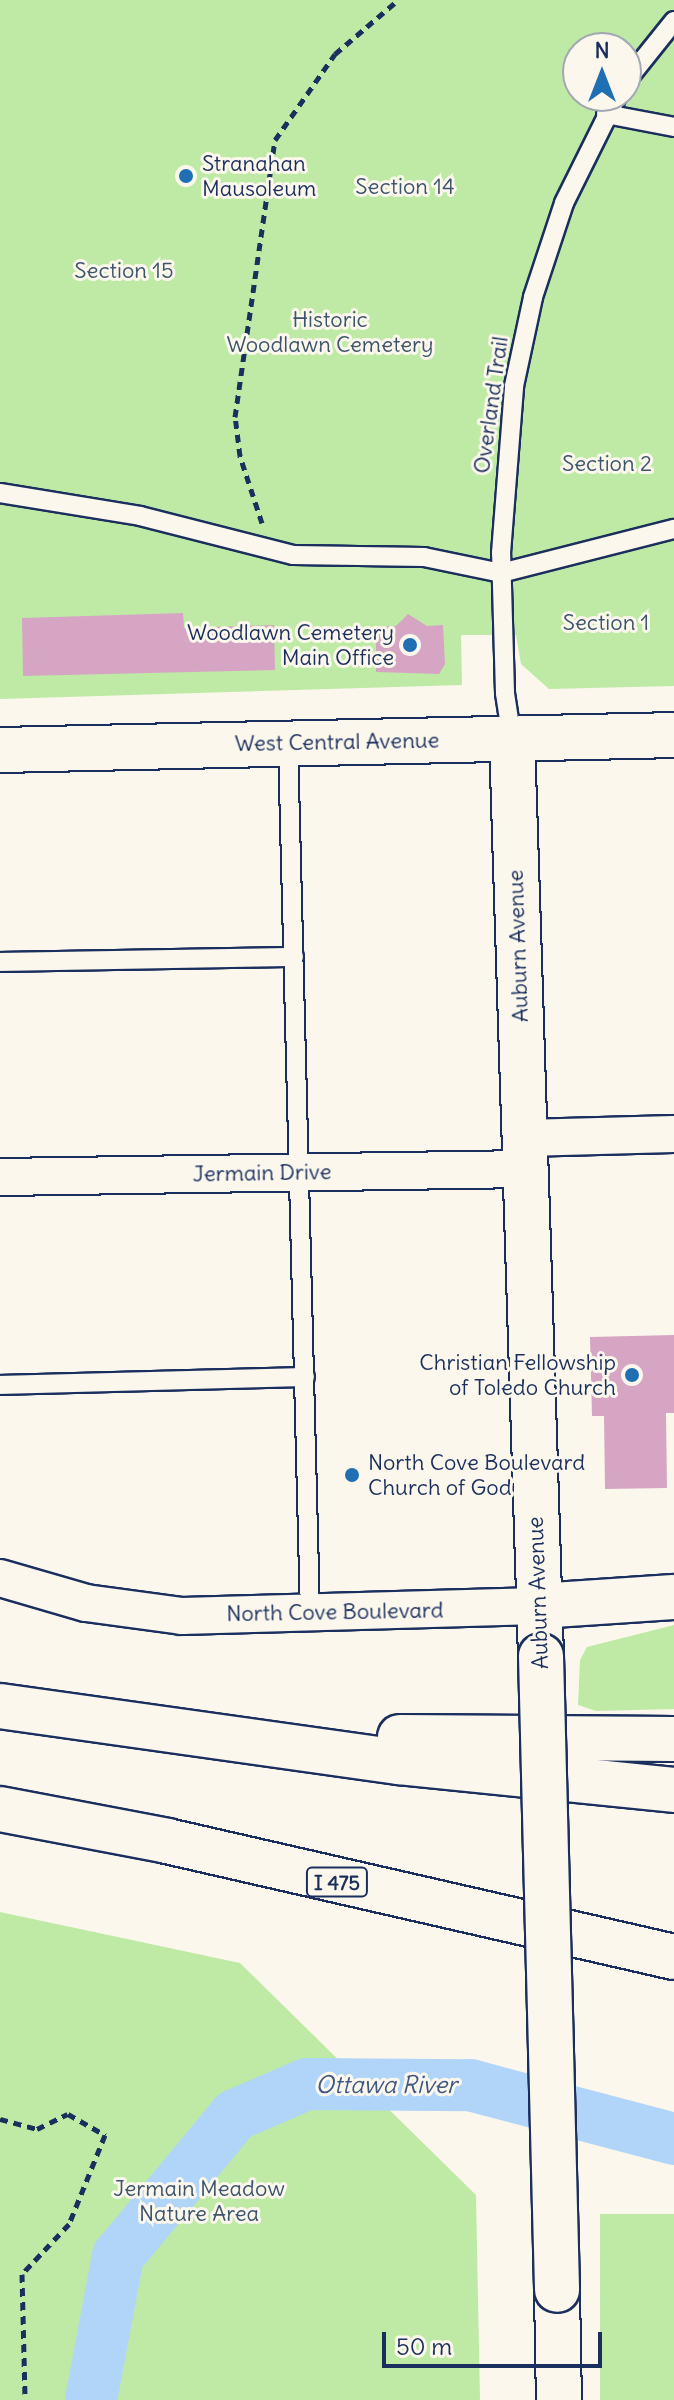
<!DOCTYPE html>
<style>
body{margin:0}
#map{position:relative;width:674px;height:2400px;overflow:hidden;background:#fbf7ec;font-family:Delius,sans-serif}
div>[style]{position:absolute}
.green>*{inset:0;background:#bfeaa6;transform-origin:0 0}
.river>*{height:52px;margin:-26px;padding:0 26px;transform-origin:26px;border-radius:26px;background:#b0d5f9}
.building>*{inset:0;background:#d6a5c4}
.path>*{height:5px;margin-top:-2.5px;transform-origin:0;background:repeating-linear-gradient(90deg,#1b2f5e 0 8px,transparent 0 14px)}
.roads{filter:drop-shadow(2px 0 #1b2f5e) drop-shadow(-2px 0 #1b2f5e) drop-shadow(0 2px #1b2f5e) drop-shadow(0 -2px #1b2f5e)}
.lane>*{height:18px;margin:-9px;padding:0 9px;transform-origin:9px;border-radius:9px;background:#fbf7ec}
.street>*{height:36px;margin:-18px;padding:0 18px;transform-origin:18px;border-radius:18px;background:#fbf7ec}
.secondary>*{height:44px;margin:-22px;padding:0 22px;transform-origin:22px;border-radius:22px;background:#fbf7ec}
.highway>*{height:44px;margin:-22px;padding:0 22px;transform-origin:22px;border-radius:22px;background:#fbf7ec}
.bridges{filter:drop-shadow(2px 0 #1b2f5e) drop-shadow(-2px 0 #1b2f5e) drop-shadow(0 2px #1b2f5e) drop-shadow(0 -2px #1b2f5e)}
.secondary-bridge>*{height:44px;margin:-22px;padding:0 22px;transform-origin:22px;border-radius:22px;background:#fbf7ec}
.dots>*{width:22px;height:22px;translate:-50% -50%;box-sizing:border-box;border:4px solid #fbf7ec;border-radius:50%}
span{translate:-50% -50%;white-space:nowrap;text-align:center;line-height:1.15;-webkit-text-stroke:6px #fbf7ec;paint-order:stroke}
.shield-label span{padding:2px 6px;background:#fbf7ec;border:2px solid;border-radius:6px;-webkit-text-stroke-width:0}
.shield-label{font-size:20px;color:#1b2f5e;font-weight:700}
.poi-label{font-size:22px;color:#1b2f5e}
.left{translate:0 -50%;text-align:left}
.right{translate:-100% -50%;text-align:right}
.park-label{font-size:22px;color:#3c546c}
.street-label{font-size:22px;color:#1b2f5e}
.water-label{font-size:24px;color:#405885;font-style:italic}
.north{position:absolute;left:562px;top:32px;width:80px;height:80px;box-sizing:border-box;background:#fbf7ec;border:2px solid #a1a7b3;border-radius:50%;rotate:0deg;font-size:22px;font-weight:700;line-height:32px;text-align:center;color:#1b2f5e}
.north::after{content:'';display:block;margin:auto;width:28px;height:36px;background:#1f6fb2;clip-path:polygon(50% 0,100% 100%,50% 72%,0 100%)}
.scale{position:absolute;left:382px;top:2332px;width:220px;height:36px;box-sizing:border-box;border:4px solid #1b2f5e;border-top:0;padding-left:10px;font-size:24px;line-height:28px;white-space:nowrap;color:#1b2f5e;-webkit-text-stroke:6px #fbf7ec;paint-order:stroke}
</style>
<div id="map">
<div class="green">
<div style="clip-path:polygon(evenodd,0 0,674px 0,674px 686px,549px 689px,521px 664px,516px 635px,461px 635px,462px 685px,0 699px,0 0,578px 48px,626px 48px,626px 96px,578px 96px,578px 48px)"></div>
<div style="clip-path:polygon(674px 1625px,674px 1709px,596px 1711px,578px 1705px,580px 1660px,587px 1647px)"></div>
<div style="clip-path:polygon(0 1912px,240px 1963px,476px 2195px,480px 2400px,0 2400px)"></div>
<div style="left:674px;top:2214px;width:186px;height:74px;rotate:90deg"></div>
</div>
<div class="river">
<div style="left:91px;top:2400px;width:147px;rotate:-79.4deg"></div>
<div style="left:118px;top:2256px;width:183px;rotate:-50.3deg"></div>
<div style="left:235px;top:2115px;width:78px;rotate:-23.3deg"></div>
<div style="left:307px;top:2084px;width:163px;rotate:0.4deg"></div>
<div style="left:470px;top:2085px;width:211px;rotate:14.8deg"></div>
</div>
<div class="building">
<div style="clip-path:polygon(183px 613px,184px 628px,274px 625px,275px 670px,23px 676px,22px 618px)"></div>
<div style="clip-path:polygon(408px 614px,427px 626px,443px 625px,445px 664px,439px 674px,376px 672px,376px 627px,396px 626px)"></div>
<div style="clip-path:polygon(674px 1335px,674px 1413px,666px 1413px,667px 1488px,605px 1489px,604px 1416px,592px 1416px,590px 1337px)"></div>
</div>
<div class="path">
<div style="left:262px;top:523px;width:71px;rotate:-108.2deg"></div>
<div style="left:240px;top:456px;width:39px;rotate:-97deg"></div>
<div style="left:235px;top:417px;width:280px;rotate:-81.8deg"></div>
<div style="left:275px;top:140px;width:105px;rotate:-55.1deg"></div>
<div style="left:335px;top:54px;width:83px;rotate:-40.6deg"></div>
<div style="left:0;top:2119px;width:38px;rotate:15deg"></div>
<div style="left:37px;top:2129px;width:34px;rotate:-26deg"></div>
<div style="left:68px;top:2114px;width:43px;rotate:29.6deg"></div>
<div style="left:105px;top:2135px;width:96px;rotate:112deg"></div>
<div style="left:69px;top:2224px;width:69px;rotate:133.2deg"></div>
<div style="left:22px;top:2274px;width:126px;rotate:88.6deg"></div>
</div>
<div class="roads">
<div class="lane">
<div style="left:626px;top:81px;width:77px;rotate:-51.3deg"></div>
<div style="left:606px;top:114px;width:69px;rotate:10.8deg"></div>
<div style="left:0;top:493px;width:142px;rotate:9.3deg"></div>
<div style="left:140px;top:516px;width:158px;rotate:14.3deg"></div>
<div style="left:293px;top:555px;width:131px;rotate:0.9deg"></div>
<div style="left:424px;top:557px;width:79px;rotate:11.7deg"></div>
<div style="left:501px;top:573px;width:179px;rotate:-14.3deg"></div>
<div style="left:512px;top:739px;width:47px;rotate:-98.7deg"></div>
<div style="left:505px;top:693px;width:140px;rotate:-91.6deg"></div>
<div style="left:501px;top:553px;width:168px;rotate:-85.5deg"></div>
<div style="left:514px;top:386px;width:91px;rotate:-77.9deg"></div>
<div style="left:533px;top:297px;width:99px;rotate:-71.7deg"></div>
<div style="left:564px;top:203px;width:119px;rotate:-63.6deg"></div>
<div style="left:288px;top:744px;width:868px;rotate:88.55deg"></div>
<div style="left:0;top:962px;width:294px;rotate:-1deg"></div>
<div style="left:0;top:1385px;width:305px;rotate:-1.5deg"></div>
</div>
<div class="street">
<div style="left:524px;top:1138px;width:150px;rotate:-1.5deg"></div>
<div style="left:0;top:1177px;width:525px;rotate:-0.87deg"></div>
<div style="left:0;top:1578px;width:90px;rotate:16.2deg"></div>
<div style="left:86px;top:1603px;width:97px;rotate:7.7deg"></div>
<div style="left:182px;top:1616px;width:356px;rotate:-1.6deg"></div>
</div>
<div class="secondary">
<div style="left:512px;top:739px;width:917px;rotate:88.19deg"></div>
<div style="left:0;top:750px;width:674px;rotate:-1.27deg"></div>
<div style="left:538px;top:1606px;width:136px;rotate:-3.8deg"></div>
<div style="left:557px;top:2290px;width:110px;rotate:89deg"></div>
</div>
<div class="highway">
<div style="left:0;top:1706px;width:403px;rotate:8deg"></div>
<div style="left:399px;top:1762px;width:276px;rotate:5.8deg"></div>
<div style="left:400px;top:1737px;width:274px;rotate:0.4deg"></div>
<div style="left:0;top:1809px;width:170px;rotate:10.8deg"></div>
<div style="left:167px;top:1841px;width:520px;rotate:12.89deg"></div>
</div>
</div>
<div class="bridges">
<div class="secondary-bridge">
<div style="left:541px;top:1656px;width:634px;rotate:88.55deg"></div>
</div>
</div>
<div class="dots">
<div style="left:186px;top:176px;background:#1f6fb2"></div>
<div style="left:410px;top:645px;background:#1f6fb2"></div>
<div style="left:632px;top:1375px;background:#1f6fb2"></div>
<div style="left:352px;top:1475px;background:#1f6fb2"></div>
</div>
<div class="shield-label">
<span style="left:337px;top:1882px">I 475</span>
</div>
<div class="poi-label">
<span class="left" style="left:202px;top:176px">Stranahan<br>Mausoleum</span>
<span class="right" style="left:394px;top:645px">Woodlawn Cemetery<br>Main Office</span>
<span class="right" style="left:616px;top:1375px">Christian Fellowship<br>of Toledo Church</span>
<span class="left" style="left:368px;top:1475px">North Cove Boulevard<br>Church of God</span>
</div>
<div class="park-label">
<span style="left:405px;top:187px">Section 14</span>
<span style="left:124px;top:271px">Section 15</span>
<span style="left:330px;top:332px">Historic<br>Woodlawn Cemetery</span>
<span style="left:607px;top:464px">Section 2</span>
<span style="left:606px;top:623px">Section 1</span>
<span style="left:199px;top:2201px">Jermain Meadow<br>Nature Area</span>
</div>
<div class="street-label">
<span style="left:491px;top:405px;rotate:-82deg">Overland Trail</span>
<span style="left:337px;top:742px;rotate:-1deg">West Central Avenue</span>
<span style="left:518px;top:946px;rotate:-92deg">Auburn Avenue</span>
<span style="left:262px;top:1173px;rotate:-1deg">Jermain Drive</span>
<span style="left:538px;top:1593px;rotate:-92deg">Auburn Avenue</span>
<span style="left:335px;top:1612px;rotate:-1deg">North Cove Boulevard</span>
</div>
<div class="water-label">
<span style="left:386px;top:2085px">Ottawa River</span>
</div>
<div class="north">N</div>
<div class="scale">50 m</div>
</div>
